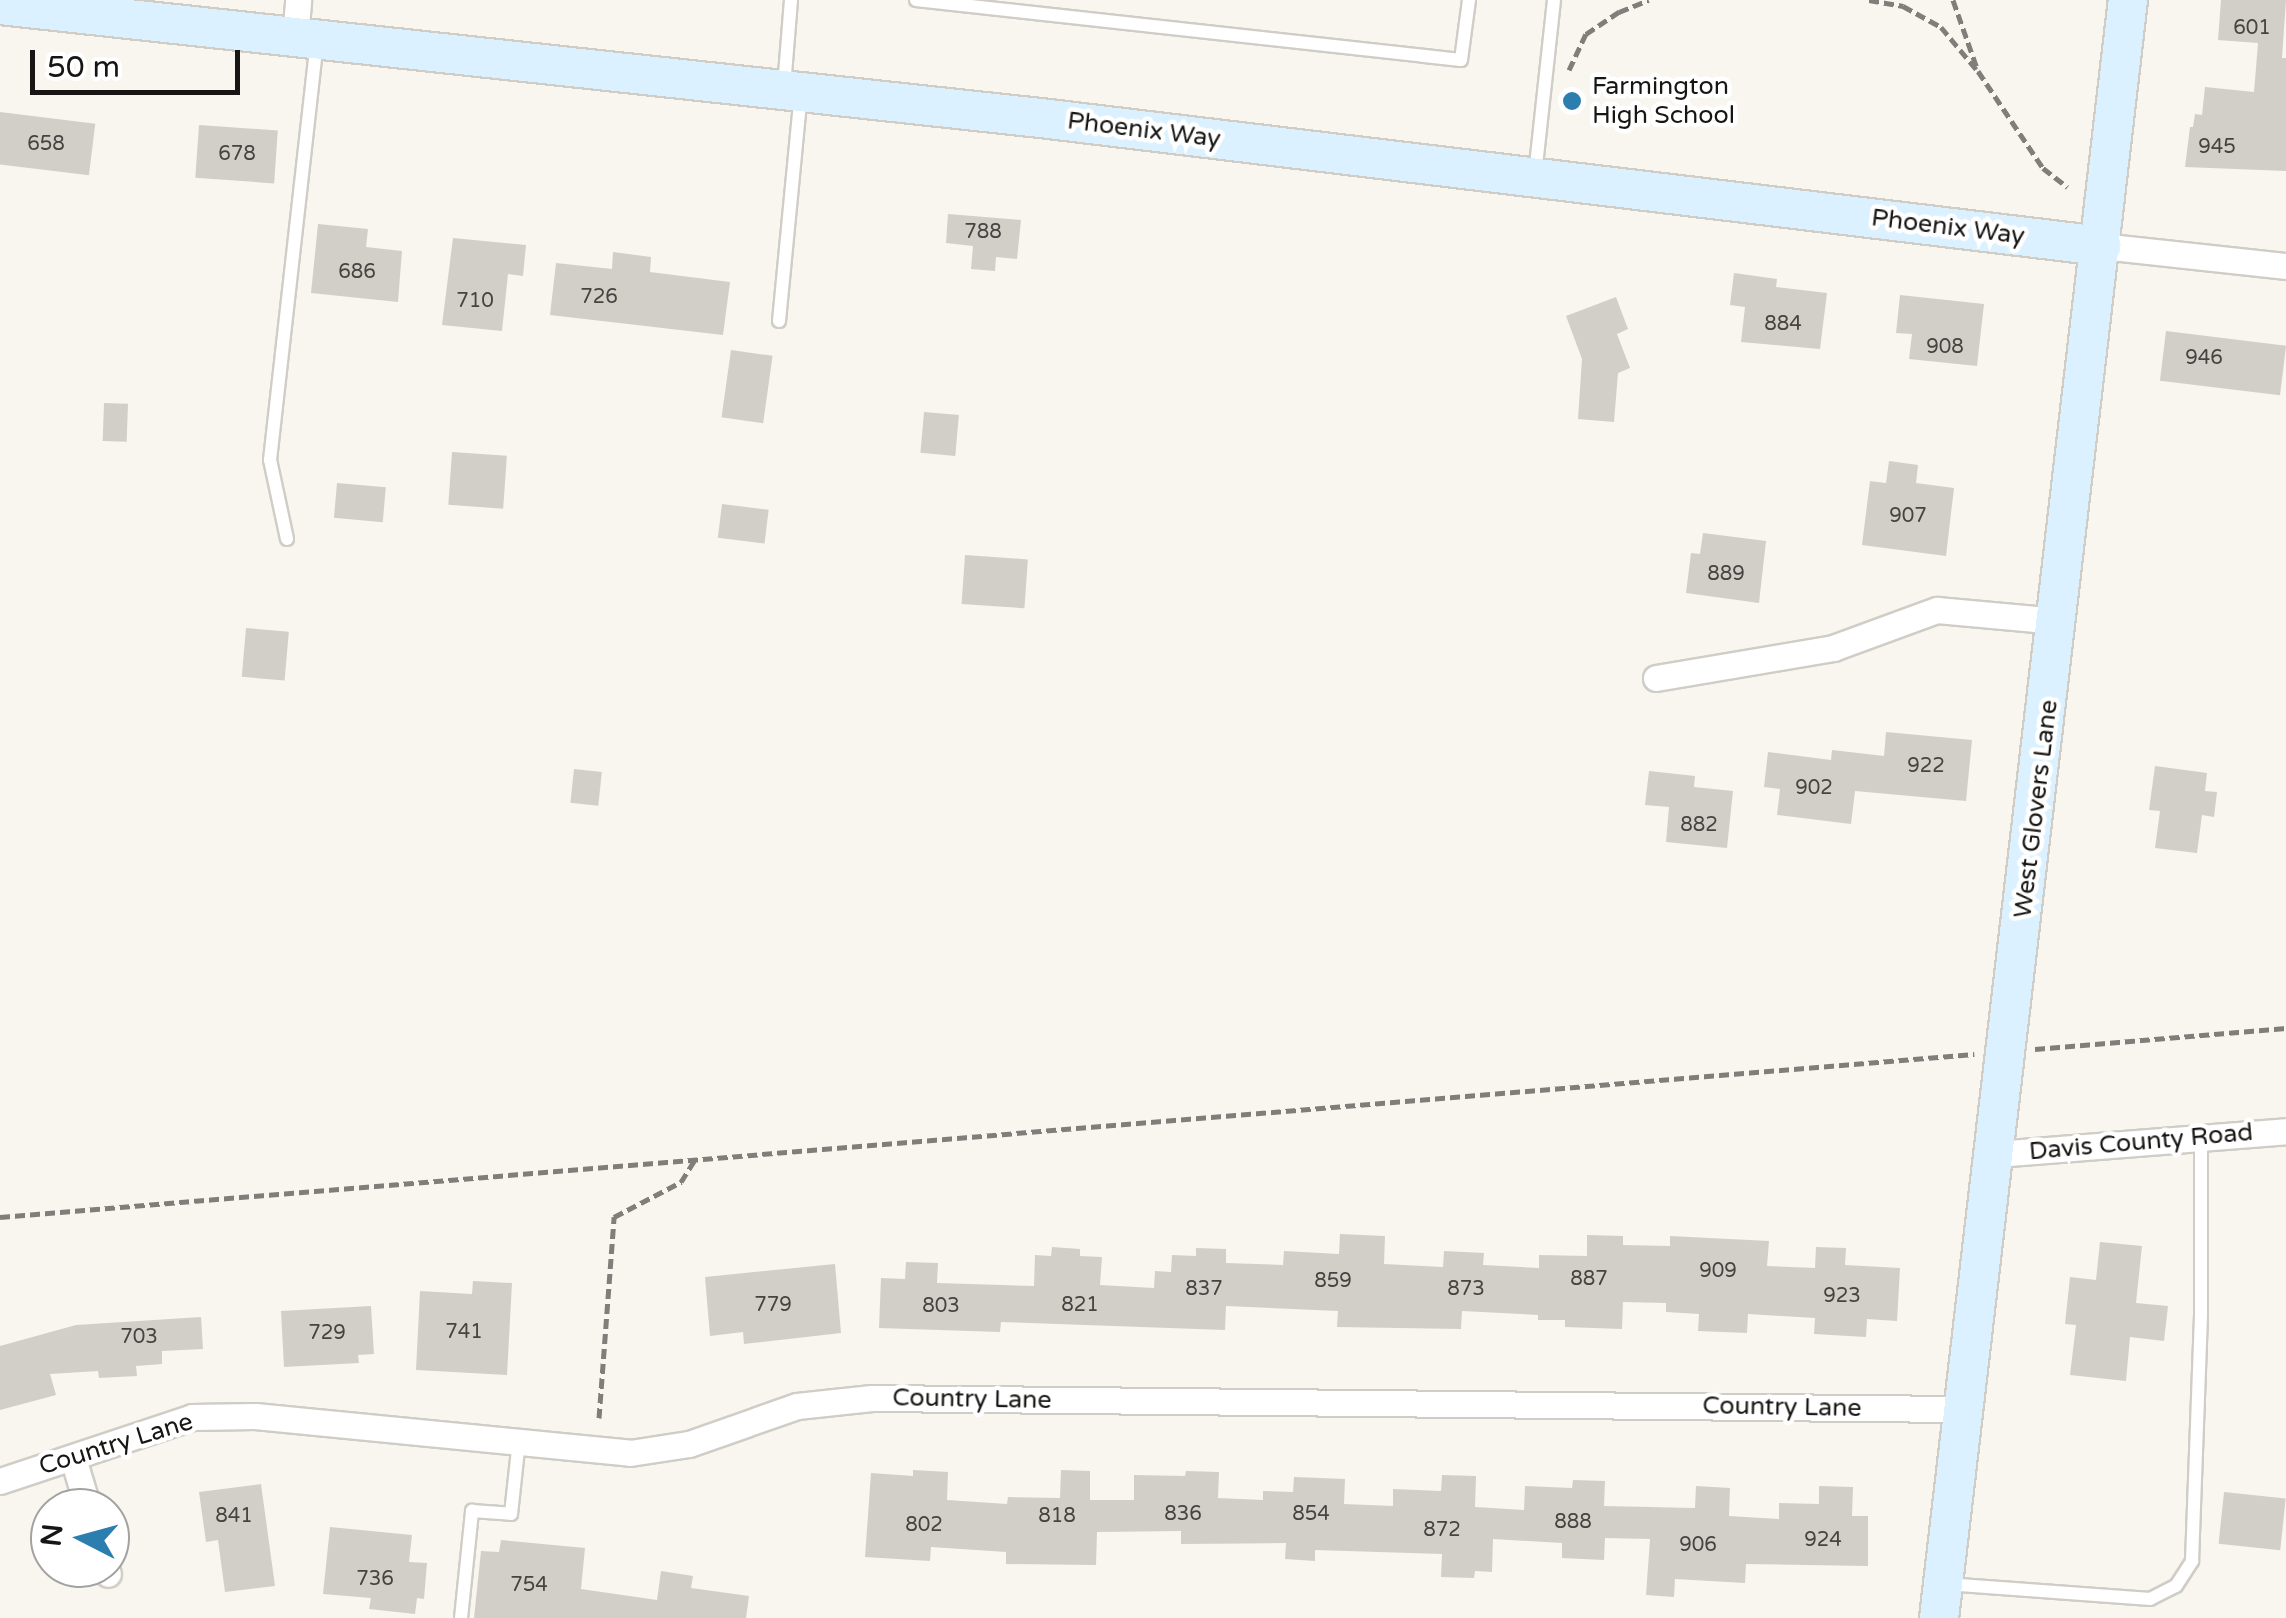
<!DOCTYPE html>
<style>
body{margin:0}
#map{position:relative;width:2286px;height:1618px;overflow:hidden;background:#f9f5ef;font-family:"Varela Round",sans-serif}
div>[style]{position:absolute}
.building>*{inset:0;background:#d2cfc9;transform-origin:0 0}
.path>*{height:5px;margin-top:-2.5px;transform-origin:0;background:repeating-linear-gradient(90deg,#807e7a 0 10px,transparent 0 15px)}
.roads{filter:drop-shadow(2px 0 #d0cdc7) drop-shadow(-2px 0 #d0cdc7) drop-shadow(0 2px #d0cdc7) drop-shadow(0 -2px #d0cdc7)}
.lane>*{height:12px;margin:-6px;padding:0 6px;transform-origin:6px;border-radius:6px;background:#fff}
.street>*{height:25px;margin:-12.5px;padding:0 12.5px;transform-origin:12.5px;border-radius:12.5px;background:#fff}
.secondary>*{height:38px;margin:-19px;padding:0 19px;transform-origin:19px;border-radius:19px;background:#dbf1ff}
.dots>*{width:28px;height:28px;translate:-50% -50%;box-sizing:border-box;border:5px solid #fff;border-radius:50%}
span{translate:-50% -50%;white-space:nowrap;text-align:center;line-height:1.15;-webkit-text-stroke:9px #fff;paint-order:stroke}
.number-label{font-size:20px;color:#464441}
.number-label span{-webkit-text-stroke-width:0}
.poi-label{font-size:25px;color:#171614}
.left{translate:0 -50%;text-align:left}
.street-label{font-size:25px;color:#171614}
.north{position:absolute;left:30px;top:1488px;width:100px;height:100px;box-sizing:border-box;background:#fff;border:2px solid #a2a2a1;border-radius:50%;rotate:276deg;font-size:28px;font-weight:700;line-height:40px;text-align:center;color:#171614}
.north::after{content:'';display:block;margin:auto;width:35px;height:45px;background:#2b7eae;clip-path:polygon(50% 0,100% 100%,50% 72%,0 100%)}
.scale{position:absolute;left:30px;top:50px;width:210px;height:45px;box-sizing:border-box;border:5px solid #171614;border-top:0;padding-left:12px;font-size:30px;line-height:35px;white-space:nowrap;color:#171614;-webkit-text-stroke:8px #fff;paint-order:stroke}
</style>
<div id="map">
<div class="building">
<div style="clip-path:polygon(2221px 0,2286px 0,2282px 58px,2286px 58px,2286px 171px,2185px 167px,2190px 127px,2193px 127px,2195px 114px,2202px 115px,2205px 87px,2254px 92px,2258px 43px,2218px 40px)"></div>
<div style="left:0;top:112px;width:96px;height:52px;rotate:7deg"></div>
<div style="left:199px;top:125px;width:79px;height:53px;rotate:4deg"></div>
<div style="clip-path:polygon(948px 214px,1021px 220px,1017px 259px,996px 257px,995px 271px,971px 269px,973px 246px,946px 243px)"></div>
<div style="clip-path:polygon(318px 224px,368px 229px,366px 247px,402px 251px,398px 302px,311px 293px)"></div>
<div style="clip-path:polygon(453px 238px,526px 245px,523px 276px,508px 274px,502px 331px,442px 325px)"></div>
<div style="clip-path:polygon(613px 252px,651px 257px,650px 272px,730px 282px,723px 335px,550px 315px,556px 263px,612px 269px)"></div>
<div style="clip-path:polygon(1734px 273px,1777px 279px,1776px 287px,1827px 293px,1820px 349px,1741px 342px,1745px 307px,1730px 305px)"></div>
<div style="clip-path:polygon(1900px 295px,1984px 304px,1977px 366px,1909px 359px,1912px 334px,1896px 333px)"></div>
<div style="clip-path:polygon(1616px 297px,1628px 329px,1617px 334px,1630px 368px,1618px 373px,1614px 422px,1578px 419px,1582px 359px,1566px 316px)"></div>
<div style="left:2166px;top:331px;width:121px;height:50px;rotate:7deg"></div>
<div style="left:731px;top:350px;width:42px;height:68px;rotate:8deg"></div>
<div style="left:104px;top:403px;width:24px;height:38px;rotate:2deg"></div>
<div style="left:924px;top:412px;width:35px;height:41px;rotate:5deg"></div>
<div style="left:452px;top:452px;width:55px;height:53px;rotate:4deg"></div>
<div style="clip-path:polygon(1889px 461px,1918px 465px,1916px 483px,1954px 488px,1946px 556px,1862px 545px,1870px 481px,1886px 483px)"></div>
<div style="left:337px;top:483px;width:49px;height:35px;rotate:5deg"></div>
<div style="left:722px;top:504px;width:47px;height:34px;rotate:7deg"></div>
<div style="clip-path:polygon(1703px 533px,1766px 541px,1759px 603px,1686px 593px,1691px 553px,1700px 554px)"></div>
<div style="left:965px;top:555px;width:63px;height:49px;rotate:4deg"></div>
<div style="left:246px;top:628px;width:43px;height:49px;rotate:5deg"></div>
<div style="clip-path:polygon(1886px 732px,1972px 740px,1966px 801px,1855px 791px,1851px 824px,1777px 815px,1780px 789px,1764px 787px,1768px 752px,1831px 760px,1832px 750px,1884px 756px)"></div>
<div style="clip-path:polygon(2155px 766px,2207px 773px,2205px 791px,2217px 792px,2214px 817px,2202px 815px,2197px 853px,2155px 848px,2160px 811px,2149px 810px)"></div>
<div style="left:574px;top:769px;width:28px;height:34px;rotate:6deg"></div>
<div style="clip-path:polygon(1649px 771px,1695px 776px,1694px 787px,1733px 791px,1727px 848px,1666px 842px,1669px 807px,1645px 805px)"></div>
<div style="clip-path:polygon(1340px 1234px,1385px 1236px,1384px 1264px,1443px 1267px,1444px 1251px,1484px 1253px,1483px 1265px,1539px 1268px,1539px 1255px,1587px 1256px,1587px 1235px,1623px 1236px,1623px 1245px,1670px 1246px,1670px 1236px,1769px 1241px,1767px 1266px,1815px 1268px,1816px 1247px,1846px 1248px,1845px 1265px,1900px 1268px,1897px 1321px,1867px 1319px,1866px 1337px,1814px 1334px,1815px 1318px,1748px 1314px,1747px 1333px,1698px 1331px,1699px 1314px,1666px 1312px,1666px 1303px,1623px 1302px,1622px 1329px,1565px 1327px,1565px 1320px,1538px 1320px,1538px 1315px,1462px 1311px,1461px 1329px,1337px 1327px,1338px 1311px,1226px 1306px,1225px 1330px,1001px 1322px,1000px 1332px,879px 1328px,881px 1278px,905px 1279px,906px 1262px,938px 1263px,937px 1283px,1034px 1286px,1035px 1255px,1051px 1256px,1052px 1247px,1080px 1249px,1080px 1256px,1102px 1257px,1100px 1285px,1154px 1288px,1155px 1271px,1171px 1272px,1172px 1255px,1196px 1256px,1196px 1248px,1226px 1249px,1226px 1263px,1283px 1265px,1284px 1251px,1339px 1254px)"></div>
<div style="clip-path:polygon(2100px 1242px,2142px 1246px,2136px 1303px,2168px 1306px,2164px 1341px,2130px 1337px,2126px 1381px,2070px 1375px,2076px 1325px,2065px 1324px,2070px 1277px,2096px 1280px)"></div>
<div style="clip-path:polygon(835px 1264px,841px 1333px,744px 1344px,743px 1332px,710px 1336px,705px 1277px)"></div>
<div style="clip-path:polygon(473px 1281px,512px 1283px,507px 1375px,416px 1370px,420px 1291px,472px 1294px)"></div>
<div style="clip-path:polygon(371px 1306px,374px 1354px,358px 1355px,359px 1363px,284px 1367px,281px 1311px)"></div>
<div style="clip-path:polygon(201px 1317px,203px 1349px,162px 1351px,162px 1364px,136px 1366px,137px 1376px,99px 1378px,98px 1371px,50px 1374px,56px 1395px,0 1410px,0 1346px,76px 1325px)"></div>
<div style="clip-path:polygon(913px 1470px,948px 1472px,947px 1500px,1007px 1504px,1008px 1497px,1060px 1498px,1061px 1470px,1090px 1471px,1090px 1500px,1134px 1500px,1134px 1475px,1185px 1476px,1186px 1471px,1219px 1472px,1218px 1498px,1263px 1500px,1263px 1491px,1293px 1492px,1294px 1477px,1345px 1479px,1344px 1504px,1393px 1506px,1393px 1489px,1441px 1491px,1442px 1475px,1476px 1476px,1475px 1507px,1524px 1510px,1525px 1486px,1572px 1488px,1573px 1480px,1605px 1481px,1604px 1506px,1695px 1508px,1696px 1486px,1730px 1488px,1729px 1516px,1779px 1519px,1779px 1503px,1819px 1504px,1819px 1486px,1853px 1487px,1852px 1516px,1868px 1516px,1868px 1566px,1746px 1564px,1745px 1583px,1675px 1579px,1674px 1597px,1646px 1595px,1650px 1539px,1605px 1538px,1604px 1560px,1562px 1558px,1562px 1543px,1493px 1539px,1492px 1572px,1475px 1571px,1474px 1578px,1441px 1577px,1442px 1554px,1315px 1550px,1315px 1561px,1285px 1559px,1286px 1543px,1181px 1544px,1181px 1531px,1097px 1532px,1096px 1565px,1006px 1564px,1006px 1552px,931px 1547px,930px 1561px,865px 1557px,871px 1473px,913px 1476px)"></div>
<div style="clip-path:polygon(261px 1484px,275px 1586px,225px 1592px,218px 1540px,206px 1542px,199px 1492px)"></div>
<div style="left:2224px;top:1492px;width:62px;height:52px;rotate:6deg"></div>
<div style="clip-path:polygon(330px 1527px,412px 1535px,409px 1562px,427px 1563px,424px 1599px,417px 1598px,415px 1614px,369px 1609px,371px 1598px,323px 1594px)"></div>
<div style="clip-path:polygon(501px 1540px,585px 1548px,581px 1589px,657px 1600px,661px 1571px,693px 1576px,691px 1588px,749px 1596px,746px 1618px,474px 1618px,481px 1551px,499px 1552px)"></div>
</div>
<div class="path">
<div style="left:1869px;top:0;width:35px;rotate:10deg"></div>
<div style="left:1903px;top:6px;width:43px;rotate:28.9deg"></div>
<div style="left:1941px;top:27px;width:55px;rotate:50.2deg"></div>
<div style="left:1953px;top:0;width:75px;rotate:70.6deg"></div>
<div style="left:1978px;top:71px;width:117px;rotate:56.2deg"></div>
<div style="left:2043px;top:168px;width:31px;rotate:38deg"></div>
<div style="left:1569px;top:70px;width:40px;rotate:-65deg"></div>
<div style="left:1586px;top:34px;width:40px;rotate:-34deg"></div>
<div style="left:1619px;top:12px;width:32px;rotate:-22deg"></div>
<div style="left:2035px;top:1049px;width:252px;rotate:-4.8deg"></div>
<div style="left:0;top:1217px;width:1981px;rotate:-4.72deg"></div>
<div style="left:599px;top:1418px;width:202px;rotate:-85.7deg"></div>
<div style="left:614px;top:1217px;width:76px;rotate:-27.6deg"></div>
<div style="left:681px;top:1182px;width:28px;rotate:-58deg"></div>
</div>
<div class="roads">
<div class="lane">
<div style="left:916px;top:0;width:548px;rotate:6.28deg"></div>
<div style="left:1461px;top:60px;width:61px;rotate:-82.4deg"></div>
<div style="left:784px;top:87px;width:87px;rotate:-85.4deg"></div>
<div style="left:1535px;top:175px;width:176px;rotate:-83.8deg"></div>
<div style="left:779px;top:321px;width:228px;rotate:-84.5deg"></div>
<div style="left:287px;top:539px;width:81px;rotate:-102.1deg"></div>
<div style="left:270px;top:460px;width:421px;rotate:-83.6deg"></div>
<div style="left:1946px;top:1584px;width:205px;rotate:4.2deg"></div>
<div style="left:2150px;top:1599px;width:29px;rotate:-27deg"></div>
<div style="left:2176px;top:1586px;width:30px;rotate:-57deg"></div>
<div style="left:2192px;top:1561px;width:247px;rotate:-87.9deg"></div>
<div style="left:2201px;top:1314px;width:176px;rotate:-90deg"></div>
<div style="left:461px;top:1618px;width:108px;rotate:-84.1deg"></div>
<div style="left:472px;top:1511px;width:39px;rotate:4deg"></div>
<div style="left:511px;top:1514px;width:74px;rotate:-83.8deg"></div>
</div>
<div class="street">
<div style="left:295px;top:37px;width:37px;rotate:-85deg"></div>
<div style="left:2101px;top:246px;width:186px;rotate:6.2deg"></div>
<div style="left:1656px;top:678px;width:180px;rotate:-9.6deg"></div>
<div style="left:1833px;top:648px;width:111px;rotate:-20.1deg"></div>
<div style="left:1937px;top:610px;width:121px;rotate:5.2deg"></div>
<div style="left:1996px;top:1154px;width:291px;rotate:-4.5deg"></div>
<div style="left:73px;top:1458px;width:52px;rotate:73.3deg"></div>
<div style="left:0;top:1481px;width:202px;rotate:-18.4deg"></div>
<div style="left:192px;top:1417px;width:63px;rotate:-0.9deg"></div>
<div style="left:255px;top:1416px;width:377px;rotate:5.6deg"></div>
<div style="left:630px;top:1453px;width:60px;rotate:-8.7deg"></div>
<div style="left:689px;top:1444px;width:114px;rotate:-19.4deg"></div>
<div style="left:797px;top:1406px;width:75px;rotate:-6.1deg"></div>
<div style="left:872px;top:1398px;width:1093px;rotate:0.58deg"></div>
<div style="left:106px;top:1568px;width:6px;rotate:72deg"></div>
</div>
<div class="secondary">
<div style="left:0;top:5px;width:1055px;rotate:6.2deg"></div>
<div style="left:1049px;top:119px;width:1060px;rotate:6.88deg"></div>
<div style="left:1939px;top:1618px;width:1629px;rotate:-83.34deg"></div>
</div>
</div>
<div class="dots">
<div style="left:1572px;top:101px;background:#2b7eae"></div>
</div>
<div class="number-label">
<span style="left:2252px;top:28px">601</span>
<span style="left:46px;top:144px">658</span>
<span style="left:2217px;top:147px">945</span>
<span style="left:237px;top:154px">678</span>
<span style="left:983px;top:232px">788</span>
<span style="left:357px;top:272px">686</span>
<span style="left:599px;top:297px">726</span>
<span style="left:475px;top:301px">710</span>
<span style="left:1783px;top:324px">884</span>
<span style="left:1945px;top:347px">908</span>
<span style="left:2204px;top:358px">946</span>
<span style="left:1908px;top:516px">907</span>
<span style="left:1726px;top:574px">889</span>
<span style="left:1926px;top:766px">922</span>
<span style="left:1814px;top:788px">902</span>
<span style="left:1699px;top:825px">882</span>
<span style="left:1718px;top:1271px">909</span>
<span style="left:1589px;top:1279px">887</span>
<span style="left:1333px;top:1281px">859</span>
<span style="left:1204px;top:1289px">837</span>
<span style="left:1466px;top:1289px">873</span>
<span style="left:1842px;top:1296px">923</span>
<span style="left:773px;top:1305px">779</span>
<span style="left:1080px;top:1305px">821</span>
<span style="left:941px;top:1306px">803</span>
<span style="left:464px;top:1332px">741</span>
<span style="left:327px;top:1333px">729</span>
<span style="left:139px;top:1337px">703</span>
<span style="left:1183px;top:1514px">836</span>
<span style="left:1311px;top:1514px">854</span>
<span style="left:234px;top:1516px">841</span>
<span style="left:1057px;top:1516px">818</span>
<span style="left:1573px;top:1522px">888</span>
<span style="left:924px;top:1525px">802</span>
<span style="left:1442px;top:1530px">872</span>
<span style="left:1823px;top:1540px">924</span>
<span style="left:1698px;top:1545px">906</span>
<span style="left:375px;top:1579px">736</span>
<span style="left:529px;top:1585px">754</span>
</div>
<div class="poi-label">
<span class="left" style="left:1592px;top:101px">Farmington<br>High School</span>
</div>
<div class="street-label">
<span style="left:1144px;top:130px;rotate:7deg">Phoenix Way</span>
<span style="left:1948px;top:227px;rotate:7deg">Phoenix Way</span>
<span style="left:2036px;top:809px;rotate:-83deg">West Glovers Lane</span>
<span style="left:2141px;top:1142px;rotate:-5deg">Davis County Road</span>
<span style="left:972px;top:1399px;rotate:1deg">Country Lane</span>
<span style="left:1782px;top:1407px;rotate:1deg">Country Lane</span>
<span style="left:116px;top:1444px;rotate:-17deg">Country Lane</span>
</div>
<div class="north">N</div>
<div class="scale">50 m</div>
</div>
